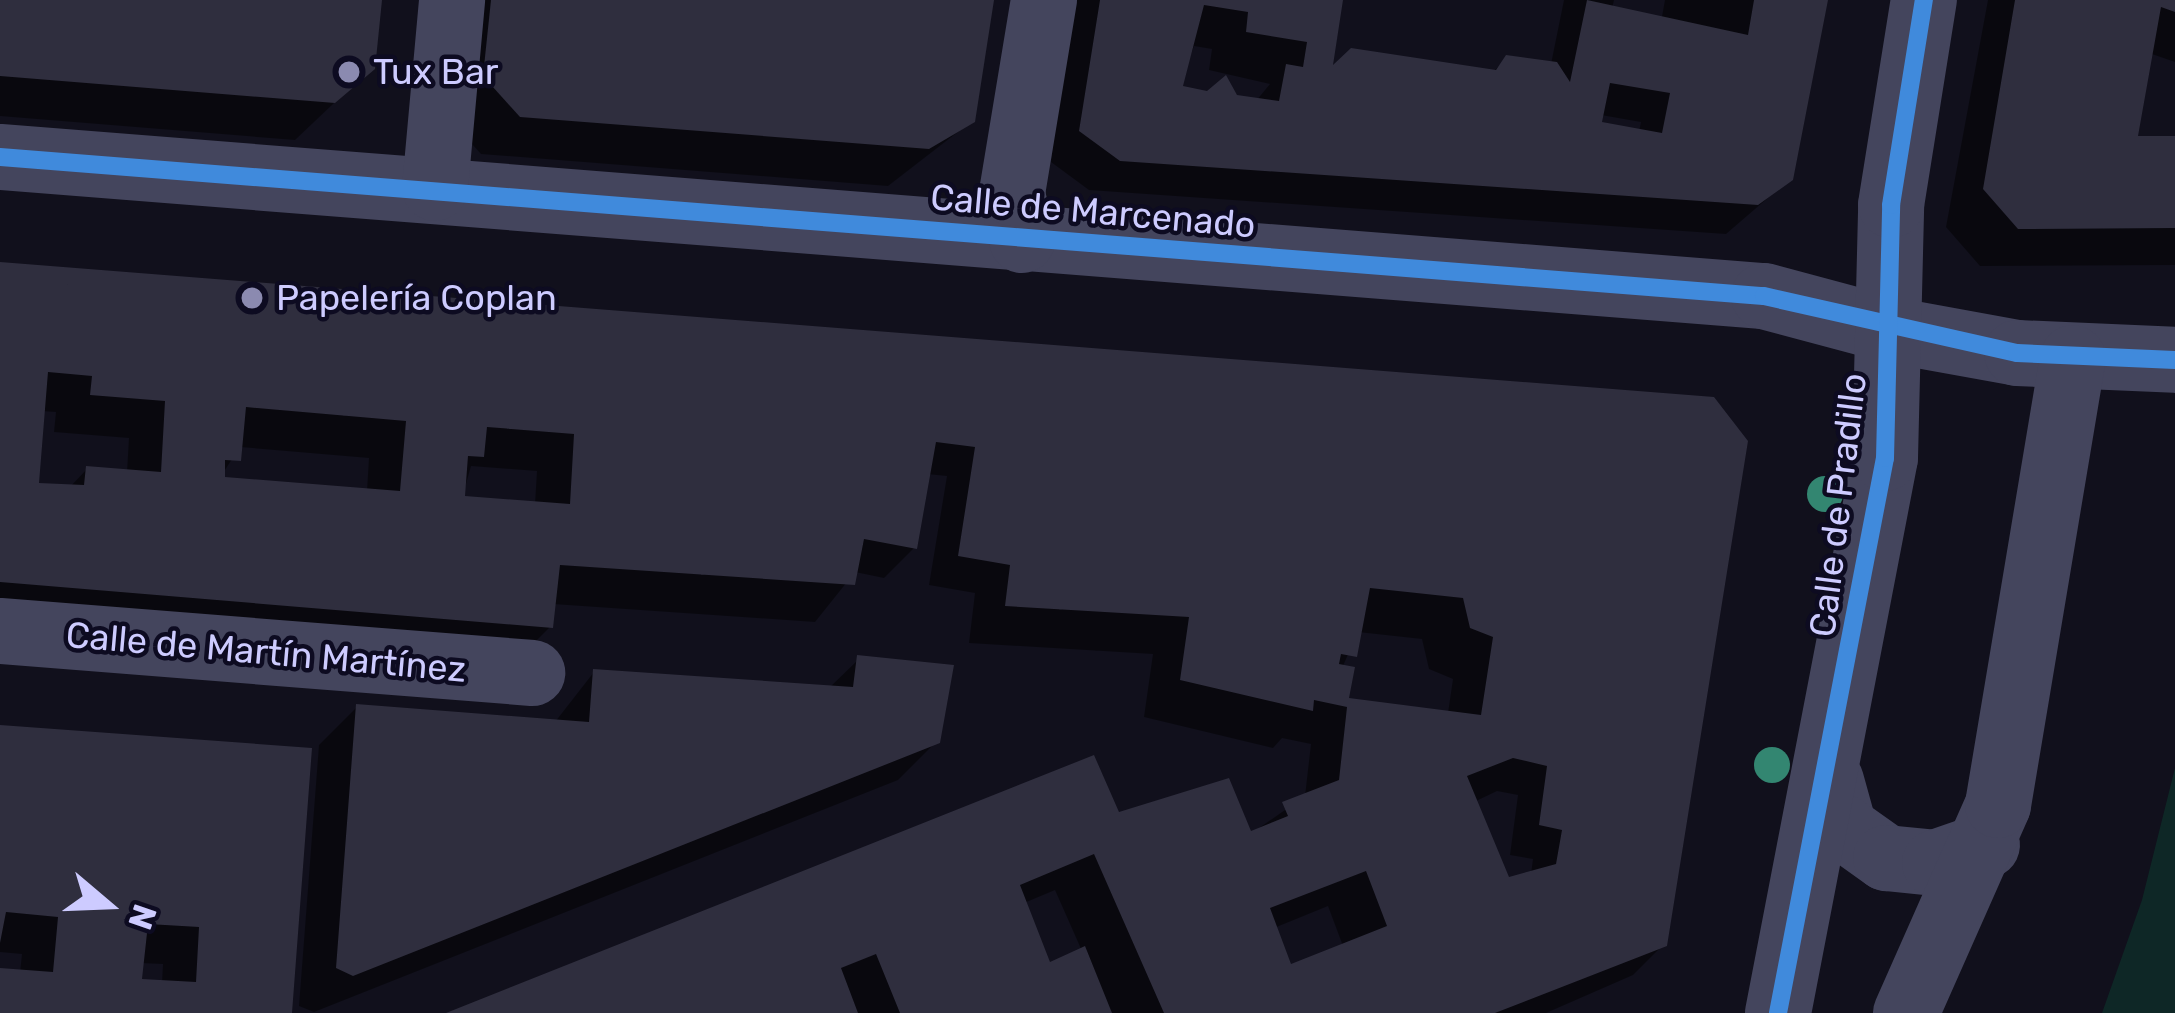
<!DOCTYPE html>
<meta charset="utf-8">
<style>
body{margin:0}
#map{position:relative;width:2175px;height:1013px;overflow:hidden;background:#11101c;font-family:Rubik,sans-serif}
div>[style]{position:absolute}
.green>*{inset:0;background:#0e2726}
.shadow>*{inset:0;background:#0007}
.building>*{inset:0;background:#2f2e3e}
.minor>*{height:66px;margin:-33px;padding:0 33px;transform-origin:33px;border-radius:33px;background:#44455d}
.tertiary>*{height:66px;margin:-33px;padding:0 33px;transform-origin:33px;border-radius:33px;background:#44455d}
.cycleway>*{height:18px;margin:-9px;padding:0 9px;transform-origin:9px;border-radius:9px;background:#408adc}
.trees>*{width:36px;height:36px;margin:-18px;border-radius:50%;background:#338671}
.dots>*{width:33px;height:33px;translate:-50% -50%;box-sizing:border-box;border:6px solid #0d0b21;border-radius:50%}
span{translate:-50% -50%;white-space:nowrap;text-align:center;line-height:1.15;-webkit-text-stroke:9px #0d0b21;paint-order:stroke}
.poi-label{font-size:36px;color:#cdcbff}
.left{translate:0 -50%;text-align:left}
.street-label{font-size:36px;color:#cdcbff}
.north{position:absolute;left:48px;top:845px;width:120px;height:120px;-webkit-text-stroke:9px #0d0b21;paint-order:stroke;rotate:109deg;font-size:33px;font-weight:700;line-height:48px;text-align:center;color:#cdcbff}
.north::after{content:'';display:block;margin:auto;width:42px;height:54px;background:#cdcbff;clip-path:polygon(50% 0,100% 100%,50% 72%,0 100%)}
</style>
<div id="map">
<div class="green">
<div style="clip-path:polygon(2175px 768px,2175px 1013px,2102px 1013px,2142px 900px)"></div>
</div>
<div class="shadow">
<div style="clip-path:polygon(0 0,379px 0,372px 67px,295px 140px,0 116px)"></div>
<div style="clip-path:polygon(461px 0,957px 0,972px 121px,888px 186px,481px 154px,446px 115px)"></div>
<div style="clip-path:polygon(evenodd,1070px 0,1340px 0,1327px 76px,1492px 73px,1507px 58px,1551px 64px,1564px 0,1614px 0,1611px 13px,1661px 22px,1665px 0,1825px 0,1791px 178px,1726px 234px,1089px 190px,1051px 162px,1070px 0,1194px 46px,1212px 49px,1209px 70px,1270px 84px,1256px 101px,1179px 88px,1194px 46px,1070px 0,1601px 115px,1641px 122px,1639px 132px,1599px 125px,1601px 115px)"></div>
<div style="clip-path:polygon(1988px 0,2175px 0,2175px 62px,2149px 53px,2134px 139px,2175px 139px,2175px 265px,1980px 266px,1946px 227px)"></div>
<div style="clip-path:polygon(evenodd,0 265px,1712px 400px,1664px 944px,1633px 975px,1546px 1013px,453px 1013px,1117px 816px,1249px 835px,1305px 796px,1311px 744px,1282px 738px,1273px 748px,1144px 717px,1153px 654px,969px 643px,975px 593px,929px 585px,947px 476px,927px 474px,914px 548px,884px 578px,855px 572px,815px 622px,553px 604px,550px 627px,512px 665px,0 622px,0 265px,41px 411px,56px 412px,54px 432px,129px 438px,127px 472px,87px 469px,69px 488px,35px 486px,41px 411px,0 265px,240px 447px,369px 458px,367px 491px,219px 479px,240px 447px,0 265px,471px 466px,537px 471px,535px 504px,462px 498px,471px 466px,0 265px,1358px 632px,1422px 639px,1429px 669px,1453px 679px,1448px 713px,1345px 700px,1342px 668px,1358px 632px,0 265px,1497px 791px,1518px 795px,1510px 855px,1533px 859px,1531px 874px,1507px 881px,1474px 802px,1497px 791px,0 265px,1055px 890px,1082px 951px,1049px 966px,1024px 903px,1055px 890px,0 265px,1328px 906px,1343px 946px,1290px 967px,1274px 928px,1328px 906px)"></div>
<div style="clip-path:polygon(859px 659px,937px 741px,898px 780px,314px 1012px,299px 1006px,319px 745px,357px 707px,555px 722px,594px 672px,829px 688px)"></div>
<div style="clip-path:polygon(evenodd,0 728px,286px 1013px,0 1013px,0 971px,20px 973px,22px 954px,0 952px,0 728px,140px 963px,163px 964px,162px 983px,138px 982px,140px 963px)"></div>
</div>
<div class="building">
<div style="clip-path:polygon(0 0,382px 0,375px 69px,335px 103px,0 76px)"></div>
<div style="clip-path:polygon(491px 0,994px 0,975px 122px,929px 149px,520px 117px,483px 76px)"></div>
<div style="clip-path:polygon(evenodd,1100px 0,1343px 0,1333px 65px,1351px 48px,1496px 70px,1506px 55px,1557px 62px,1570px 82px,1587px 0,1748px 35px,1754px 0,1828px 0,1793px 180px,1758px 205px,1120px 161px,1079px 131px,1100px 0,1204px 5px,1248px 12px,1246px 32px,1307px 42px,1303px 67px,1286px 64px,1279px 101px,1237px 95px,1226px 75px,1207px 91px,1183px 86px,1204px 5px,1100px 0,1610px 83px,1670px 93px,1662px 133px,1602px 122px,1610px 83px)"></div>
<div style="clip-path:polygon(2015px 0,2175px 0,2175px 12px,2161px 7px,2138px 136px,2175px 136px,2175px 228px,2018px 229px,1983px 189px)"></div>
<div style="clip-path:polygon(evenodd,0 262px,1714px 397px,1748px 441px,1667px 946px,1495px 1013px,1164px 1013px,1094px 854px,1020px 885px,1050px 962px,1085px 946px,1112px 1013px,900px 1013px,876px 954px,841px 968px,858px 1013px,446px 1013px,1094px 755px,1119px 812px,1229px 778px,1251px 831px,1288px 816px,1282px 802px,1339px 780px,1347px 707px,1314px 700px,1313px 711px,1180px 680px,1189px 617px,1005px 606px,1010px 565px,958px 556px,975px 447px,936px 442px,917px 549px,864px 539px,855px 585px,560px 565px,553px 628px,0 582px,0 262px,48px 372px,92px 376px,90px 395px,165px 401px,161px 472px,86px 466px,84px 485px,39px 483px,48px 372px,0 262px,246px 407px,406px 421px,400px 491px,225px 477px,225px 460px,241px 461px,246px 407px,0 262px,487px 427px,574px 434px,570px 504px,465px 496px,468px 456px,484px 457px,487px 427px,0 262px,1370px 588px,1463px 598px,1470px 628px,1493px 637px,1481px 715px,1349px 698px,1355px 667px,1339px 664px,1341px 654px,1357px 657px,1370px 588px,0 262px,1513px 758px,1547px 766px,1539px 825px,1562px 830px,1556px 864px,1509px 877px,1467px 776px,1513px 758px,0 262px,1366px 871px,1387px 926px,1291px 964px,1270px 908px,1366px 871px)"></div>
<div style="clip-path:polygon(857px 655px,954px 665px,940px 743px,353px 976px,336px 968px,356px 704px,589px 722px,593px 669px,853px 687px)"></div>
<div style="clip-path:polygon(evenodd,0 725px,312px 748px,292px 1013px,0 1013px,0 968px,53px 972px,58px 917px,6px 912px,0 943px,0 725px,148px 924px,199px 927px,196px 982px,142px 979px,148px 924px)"></div>
</div>
<div class="minor">
<div style="left:0;top:157px;width:1769px;rotate:4.51deg"></div>
<div style="left:1764px;top:296px;width:131px;rotate:15deg"></div>
<div style="left:435px;top:188px;width:189px;rotate:-84.8deg"></div>
<div style="left:1022px;top:240px;width:48px;rotate:-102deg"></div>
<div style="left:1012px;top:193px;width:196px;rotate:-80.6deg"></div>
<div style="left:0;top:631px;width:534px;rotate:4.51deg"></div>
<div style="left:1831px;top:781px;width:49px;rotate:74.5deg"></div>
<div style="left:1844px;top:828px;width:52px;rotate:35.5deg"></div>
<div style="left:1886px;top:858px;width:49px;rotate:5.8deg"></div>
<div style="left:1935px;top:863px;width:55px;rotate:-19.1deg"></div>
</div>
<div class="tertiary">
<div style="left:1891px;top:330px;width:128px;rotate:10.3deg"></div>
<div style="left:2017px;top:353px;width:158px;rotate:2.5deg"></div>
<div style="left:1778px;top:1013px;width:565px;rotate:-79.09deg"></div>
<div style="left:1885px;top:458px;width:253px;rotate:-88.6deg"></div>
<div style="left:1891px;top:205px;width:208px;rotate:-80.9deg"></div>
<div style="left:1906px;top:1013px;width:227px;rotate:-66.1deg"></div>
<div style="left:1998px;top:805px;width:453px;rotate:-80.5deg"></div>
</div>
<div class="cycleway">
<div style="left:0;top:157px;width:1769px;rotate:4.51deg"></div>
<div style="left:1764px;top:296px;width:259px;rotate:12.7deg"></div>
<div style="left:2017px;top:353px;width:158px;rotate:2.5deg"></div>
<div style="left:1778px;top:1013px;width:565px;rotate:-79.09deg"></div>
<div style="left:1885px;top:458px;width:253px;rotate:-88.6deg"></div>
<div style="left:1891px;top:205px;width:208px;rotate:-80.9deg"></div>
</div>
<div class="trees">
<div style="left:1825px;top:494px"></div>
<div style="left:1772px;top:765px"></div>
</div>
<div class="dots">
<div style="left:349px;top:72px;background:#8b8ab0"></div>
<div style="left:252px;top:298px;background:#8b8ab0"></div>
</div>
<div class="poi-label">
<span class="left" style="left:373px;top:72px">Tux Bar</span>
<span class="left" style="left:276px;top:298px">Papelería Coplan</span>
</div>
<div class="street-label">
<span style="left:1093px;top:211px;rotate:5deg">Calle de Marcenado</span>
<span style="left:1838px;top:505px;rotate:-83deg">Calle de Pradillo</span>
<span style="left:266px;top:652px;rotate:5deg">Calle de Martín Martínez</span>
</div>
<div class="north">N</div>
</div>
